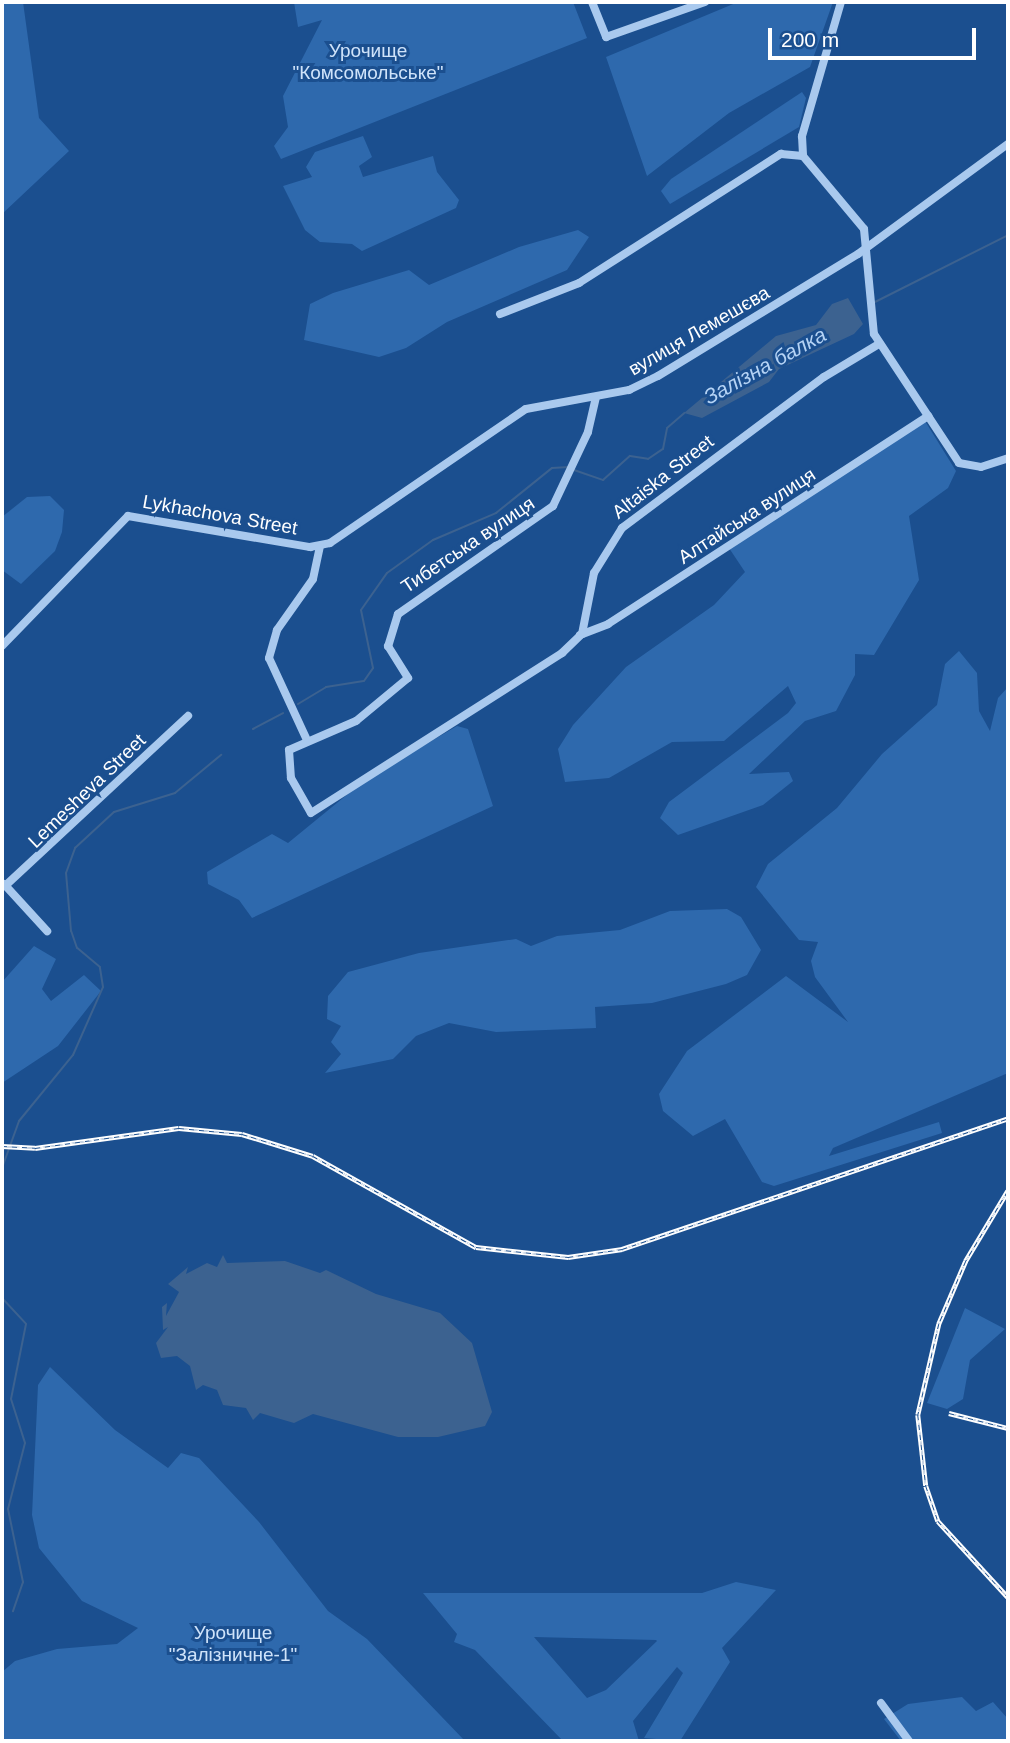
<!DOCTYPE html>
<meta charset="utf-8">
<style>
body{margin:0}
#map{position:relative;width:1010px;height:1743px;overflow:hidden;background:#1b4f8f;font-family:Arial,sans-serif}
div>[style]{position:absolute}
.green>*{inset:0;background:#2e69ad}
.water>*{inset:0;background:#3c6290}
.stream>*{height:2px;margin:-1px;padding:0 1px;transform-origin:1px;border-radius:1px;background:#3c6290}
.minor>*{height:8px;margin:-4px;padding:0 4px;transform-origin:4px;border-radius:4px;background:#a9c9ee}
.rail>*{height:4.5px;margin-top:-2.25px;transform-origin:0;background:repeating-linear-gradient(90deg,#1b4f8f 0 5px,#fff 0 10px);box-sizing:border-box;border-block:2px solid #fff}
span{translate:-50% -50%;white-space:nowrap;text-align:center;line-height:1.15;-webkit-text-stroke:6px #1b4f8f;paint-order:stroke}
.park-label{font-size:19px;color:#cfe3fa}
.street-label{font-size:19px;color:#fff}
.water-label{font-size:21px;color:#b5d3f5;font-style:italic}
.frame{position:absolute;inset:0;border:4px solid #fff;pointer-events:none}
.scale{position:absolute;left:768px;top:28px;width:208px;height:32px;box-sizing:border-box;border:4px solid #fff;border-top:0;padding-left:9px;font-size:21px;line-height:24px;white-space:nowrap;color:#fff;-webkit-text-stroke:5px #1b4f8f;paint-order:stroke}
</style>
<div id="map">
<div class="green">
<div style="clip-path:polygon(2px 2px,23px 2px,39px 118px,69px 151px,2px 214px)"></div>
<div style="clip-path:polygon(294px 2px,573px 2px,587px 38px,281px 159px,274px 146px,288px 127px,283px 96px,322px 20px,298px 27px)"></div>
<div style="clip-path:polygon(738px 2px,833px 2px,810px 67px,729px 113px,647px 176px,606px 57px)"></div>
<div style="clip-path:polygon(802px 92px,806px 98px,799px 127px,670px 204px,661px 191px,671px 179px)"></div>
<div style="clip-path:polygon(363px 136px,372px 157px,359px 166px,363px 177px,433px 156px,437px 172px,459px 200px,456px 208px,362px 251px,352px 244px,320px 242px,305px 230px,283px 186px,312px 177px,306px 167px,315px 152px)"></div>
<div style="clip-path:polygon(578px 230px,589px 237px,567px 270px,447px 322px,406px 348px,379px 357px,304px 340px,310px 304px,333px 293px,409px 270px,429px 285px,519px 247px)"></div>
<div style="clip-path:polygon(925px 421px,956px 471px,948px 488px,909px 516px,919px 580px,874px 655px,855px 654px,855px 675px,836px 711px,805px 721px,749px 774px,789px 772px,793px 781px,763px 805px,678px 835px,660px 818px,669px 802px,788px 713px,796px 703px,788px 686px,724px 741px,672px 742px,609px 778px,565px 782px,558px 749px,573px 725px,626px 667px,714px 605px,745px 572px,729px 548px)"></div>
<div style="clip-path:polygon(50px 496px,64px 510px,62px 532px,55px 551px,21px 584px,2px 570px,2px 517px,27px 497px)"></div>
<div style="clip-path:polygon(959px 651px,977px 673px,979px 711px,990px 731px,998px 698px,1008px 687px,1008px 1073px,833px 1148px,829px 1156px,939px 1122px,942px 1133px,774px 1186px,762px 1182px,725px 1119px,693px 1136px,663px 1111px,659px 1094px,687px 1051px,786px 976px,848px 1022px,815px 977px,811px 961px,818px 942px,799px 940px,756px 887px,768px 864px,837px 808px,882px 754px,937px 705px,945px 664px)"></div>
<div style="clip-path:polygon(457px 726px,468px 729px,493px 806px,252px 918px,239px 900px,208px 884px,207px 872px,272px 834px,288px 843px,365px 780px)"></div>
<div style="clip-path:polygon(727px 909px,741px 917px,761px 950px,747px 975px,726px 984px,652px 1003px,595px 1007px,596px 1028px,496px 1032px,449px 1023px,416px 1036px,393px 1059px,325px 1073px,341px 1054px,331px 1042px,341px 1026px,327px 1019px,328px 996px,348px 972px,419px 953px,516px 939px,531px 946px,557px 936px,620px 930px,670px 911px)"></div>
<div style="clip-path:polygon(34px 946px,56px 959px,42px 989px,51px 1001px,84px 975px,101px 991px,58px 1046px,2px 1083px,2px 982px)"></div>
<div style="clip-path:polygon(965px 1308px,1005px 1329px,970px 1360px,963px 1399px,947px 1409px,927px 1403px)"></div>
<div style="clip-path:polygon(50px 1367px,115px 1430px,168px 1468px,181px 1453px,199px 1458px,259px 1522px,328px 1611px,367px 1639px,465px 1741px,2px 1741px,2px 1672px,15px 1661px,57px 1649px,117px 1644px,138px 1628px,82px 1601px,39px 1548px,32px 1515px,38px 1385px)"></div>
<div style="clip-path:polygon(evenodd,736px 1582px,776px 1590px,722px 1648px,730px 1662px,680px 1741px,644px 1738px,683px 1673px,677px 1667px,633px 1721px,639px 1741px,563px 1741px,475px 1650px,454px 1642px,457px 1634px,423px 1593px,702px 1593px,736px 1582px,534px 1637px,656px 1640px,657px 1641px,606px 1690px,587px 1698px,534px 1637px)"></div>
<div style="clip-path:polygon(962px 1697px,976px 1711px,993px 1702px,1008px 1719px,1008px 1741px,901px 1741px,884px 1719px,908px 1704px)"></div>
</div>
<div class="water">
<div style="clip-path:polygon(848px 298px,863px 324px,854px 334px,779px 369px,769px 382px,702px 418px,684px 413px,776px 336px,816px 325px,832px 304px)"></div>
<div style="clip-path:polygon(223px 1255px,227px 1263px,285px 1261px,320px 1273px,326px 1270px,376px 1294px,440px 1313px,472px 1343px,492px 1412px,485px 1426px,438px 1437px,398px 1437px,313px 1414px,294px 1423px,260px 1413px,253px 1420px,246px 1408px,223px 1405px,217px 1390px,203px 1385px,196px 1390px,190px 1366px,177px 1356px,161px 1358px,156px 1343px,168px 1327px,163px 1330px,162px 1307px,167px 1303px,166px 1316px,179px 1292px,168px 1284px,188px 1267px,186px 1274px,207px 1263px,217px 1267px)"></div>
</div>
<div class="stream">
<div style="left:875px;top:302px;width:149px;rotate:-26.7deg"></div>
<div style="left:574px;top:470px;width:31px;rotate:19deg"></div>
<div style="left:603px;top:480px;width:36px;rotate:-42deg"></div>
<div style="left:630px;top:456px;width:18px;rotate:9deg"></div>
<div style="left:648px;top:459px;width:18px;rotate:-34deg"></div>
<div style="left:663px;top:449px;width:21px;rotate:-79deg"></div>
<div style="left:667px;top:428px;width:23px;rotate:-41deg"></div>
<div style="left:298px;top:704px;width:33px;rotate:-31deg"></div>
<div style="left:326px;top:687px;width:38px;rotate:-9deg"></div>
<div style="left:364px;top:681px;width:16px;rotate:-55deg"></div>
<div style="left:373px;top:668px;width:59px;rotate:-101.7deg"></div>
<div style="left:361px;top:610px;width:45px;rotate:-54.9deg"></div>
<div style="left:387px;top:573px;width:57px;rotate:-35.7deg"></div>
<div style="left:433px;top:540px;width:69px;rotate:-23.2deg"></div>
<div style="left:496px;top:513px;width:72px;rotate:-38.8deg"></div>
<div style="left:552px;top:468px;width:17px;rotate:-3deg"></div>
<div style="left:253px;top:729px;width:34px;rotate:-28deg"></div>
<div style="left:2px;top:1168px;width:50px;rotate:-70.1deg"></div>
<div style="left:19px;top:1121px;width:85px;rotate:-50.7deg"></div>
<div style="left:73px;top:1055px;width:74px;rotate:-66.2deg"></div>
<div style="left:103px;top:987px;width:20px;rotate:-99deg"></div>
<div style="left:100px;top:967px;width:30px;rotate:-140deg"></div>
<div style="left:77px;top:948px;width:18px;rotate:-109deg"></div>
<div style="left:71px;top:931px;width:58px;rotate:-94.9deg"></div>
<div style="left:66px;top:873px;width:27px;rotate:-70deg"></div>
<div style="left:75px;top:848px;width:53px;rotate:-42.7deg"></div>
<div style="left:114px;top:812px;width:64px;rotate:-17.3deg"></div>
<div style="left:175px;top:793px;width:60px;rotate:-39.6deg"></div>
<div style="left:2px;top:1298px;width:35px;rotate:47deg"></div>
<div style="left:26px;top:1324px;width:76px;rotate:101.3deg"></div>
<div style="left:11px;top:1399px;width:46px;rotate:72.3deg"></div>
<div style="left:25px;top:1443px;width:68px;rotate:104.4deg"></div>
<div style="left:8px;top:1509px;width:75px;rotate:78.4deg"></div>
<div style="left:23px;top:1582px;width:31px;rotate:109deg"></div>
</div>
<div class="minor">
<div style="left:592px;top:2px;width:38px;rotate:68deg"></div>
<div style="left:606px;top:37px;width:105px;rotate:-19.5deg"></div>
<div style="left:841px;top:2px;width:140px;rotate:106.2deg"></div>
<div style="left:802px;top:136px;width:20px;rotate:87deg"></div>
<div style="left:803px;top:156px;width:95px;rotate:50.1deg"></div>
<div style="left:864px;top:229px;width:105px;rotate:84.6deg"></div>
<div style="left:874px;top:334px;width:154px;rotate:56.6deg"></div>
<div style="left:959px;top:463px;width:22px;rotate:10deg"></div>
<div style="left:981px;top:467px;width:28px;rotate:-18deg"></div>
<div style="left:500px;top:314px;width:85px;rotate:-21.4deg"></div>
<div style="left:579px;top:283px;width:240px;rotate:-32.6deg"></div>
<div style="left:781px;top:154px;width:22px;rotate:5deg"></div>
<div style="left:596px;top:397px;width:36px;rotate:103deg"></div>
<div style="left:588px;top:432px;width:82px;rotate:115.3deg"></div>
<div style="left:553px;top:506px;width:189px;rotate:145.1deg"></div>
<div style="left:398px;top:614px;width:34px;rotate:107deg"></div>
<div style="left:388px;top:646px;width:38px;rotate:58deg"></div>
<div style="left:408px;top:678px;width:67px;rotate:140.4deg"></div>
<div style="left:356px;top:721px;width:73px;rotate:156.6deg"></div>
<div style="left:289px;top:750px;width:28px;rotate:86deg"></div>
<div style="left:291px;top:778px;width:40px;rotate:60.3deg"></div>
<div style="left:311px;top:813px;width:298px;rotate:-32.5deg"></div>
<div style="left:562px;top:653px;width:28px;rotate:-44deg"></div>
<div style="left:582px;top:634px;width:62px;rotate:-78.9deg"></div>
<div style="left:594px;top:573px;width:53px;rotate:-58.1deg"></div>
<div style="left:622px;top:528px;width:252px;rotate:-36.8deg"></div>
<div style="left:824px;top:377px;width:64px;rotate:-31deg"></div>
<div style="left:580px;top:635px;width:30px;rotate:-21deg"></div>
<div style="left:608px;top:624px;width:382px;rotate:-33deg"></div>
<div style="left:2px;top:646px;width:181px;rotate:-45.9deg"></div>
<div style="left:128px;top:516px;width:185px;rotate:9.7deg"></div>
<div style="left:310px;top:547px;width:20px;rotate:-11deg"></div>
<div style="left:330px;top:543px;width:237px;rotate:-34.4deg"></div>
<div style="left:526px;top:409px;width:105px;rotate:-10.5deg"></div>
<div style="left:629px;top:390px;width:32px;rotate:-26deg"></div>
<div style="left:658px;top:376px;width:234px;rotate:-31.4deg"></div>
<div style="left:858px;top:254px;width:186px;rotate:-36.3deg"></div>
<div style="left:306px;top:738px;width:88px;rotate:-114.8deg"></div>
<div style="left:269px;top:658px;width:29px;rotate:-74deg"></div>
<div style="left:277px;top:630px;width:62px;rotate:-54.8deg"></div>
<div style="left:313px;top:579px;width:33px;rotate:-78deg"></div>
<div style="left:4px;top:884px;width:64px;rotate:47.5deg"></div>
<div style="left:5px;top:886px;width:250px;rotate:-42.9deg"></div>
<div style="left:881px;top:1703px;width:47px;rotate:53.6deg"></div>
</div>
<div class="rail">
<div style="left:2px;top:1146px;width:33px;rotate:3deg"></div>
<div style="left:35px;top:1148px;width:145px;rotate:-7.9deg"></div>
<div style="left:179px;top:1128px;width:63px;rotate:5.4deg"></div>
<div style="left:242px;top:1134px;width:74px;rotate:17.2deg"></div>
<div style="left:313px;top:1156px;width:187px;rotate:29.2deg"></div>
<div style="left:476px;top:1247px;width:93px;rotate:6.2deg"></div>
<div style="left:568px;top:1257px;width:55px;rotate:-8.4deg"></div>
<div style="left:622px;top:1249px;width:408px;rotate:-18.7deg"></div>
<div style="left:1008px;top:1191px;width:82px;rotate:121deg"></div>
<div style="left:966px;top:1261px;width:69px;rotate:113.2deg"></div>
<div style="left:939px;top:1324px;width:93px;rotate:103deg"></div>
<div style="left:918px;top:1415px;width:71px;rotate:83.6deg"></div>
<div style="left:926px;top:1486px;width:37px;rotate:71deg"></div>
<div style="left:938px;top:1521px;width:103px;rotate:47.4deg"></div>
<div style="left:949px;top:1413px;width:61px;rotate:14.3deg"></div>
</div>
<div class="park-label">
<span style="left:368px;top:62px">Урочище<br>"Комсомольське"</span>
<span style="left:233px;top:1644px">Урочище<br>"Залізничне-1"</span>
</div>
<div class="street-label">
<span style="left:699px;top:331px;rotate:-30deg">вулиця Лемешєва</span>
<span style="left:663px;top:477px;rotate:-38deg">Altaiska Street</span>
<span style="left:220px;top:515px;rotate:10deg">Lykhachova Street</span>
<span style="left:747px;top:516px;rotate:-33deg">Алтайська вулиця</span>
<span style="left:468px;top:545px;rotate:-34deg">Тибетська вулиця</span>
<span style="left:87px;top:791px;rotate:-44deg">Lemesheva Street</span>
</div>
<div class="water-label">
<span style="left:765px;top:366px;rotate:-29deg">Залізна балка</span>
</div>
<div class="frame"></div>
<div class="scale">200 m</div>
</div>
